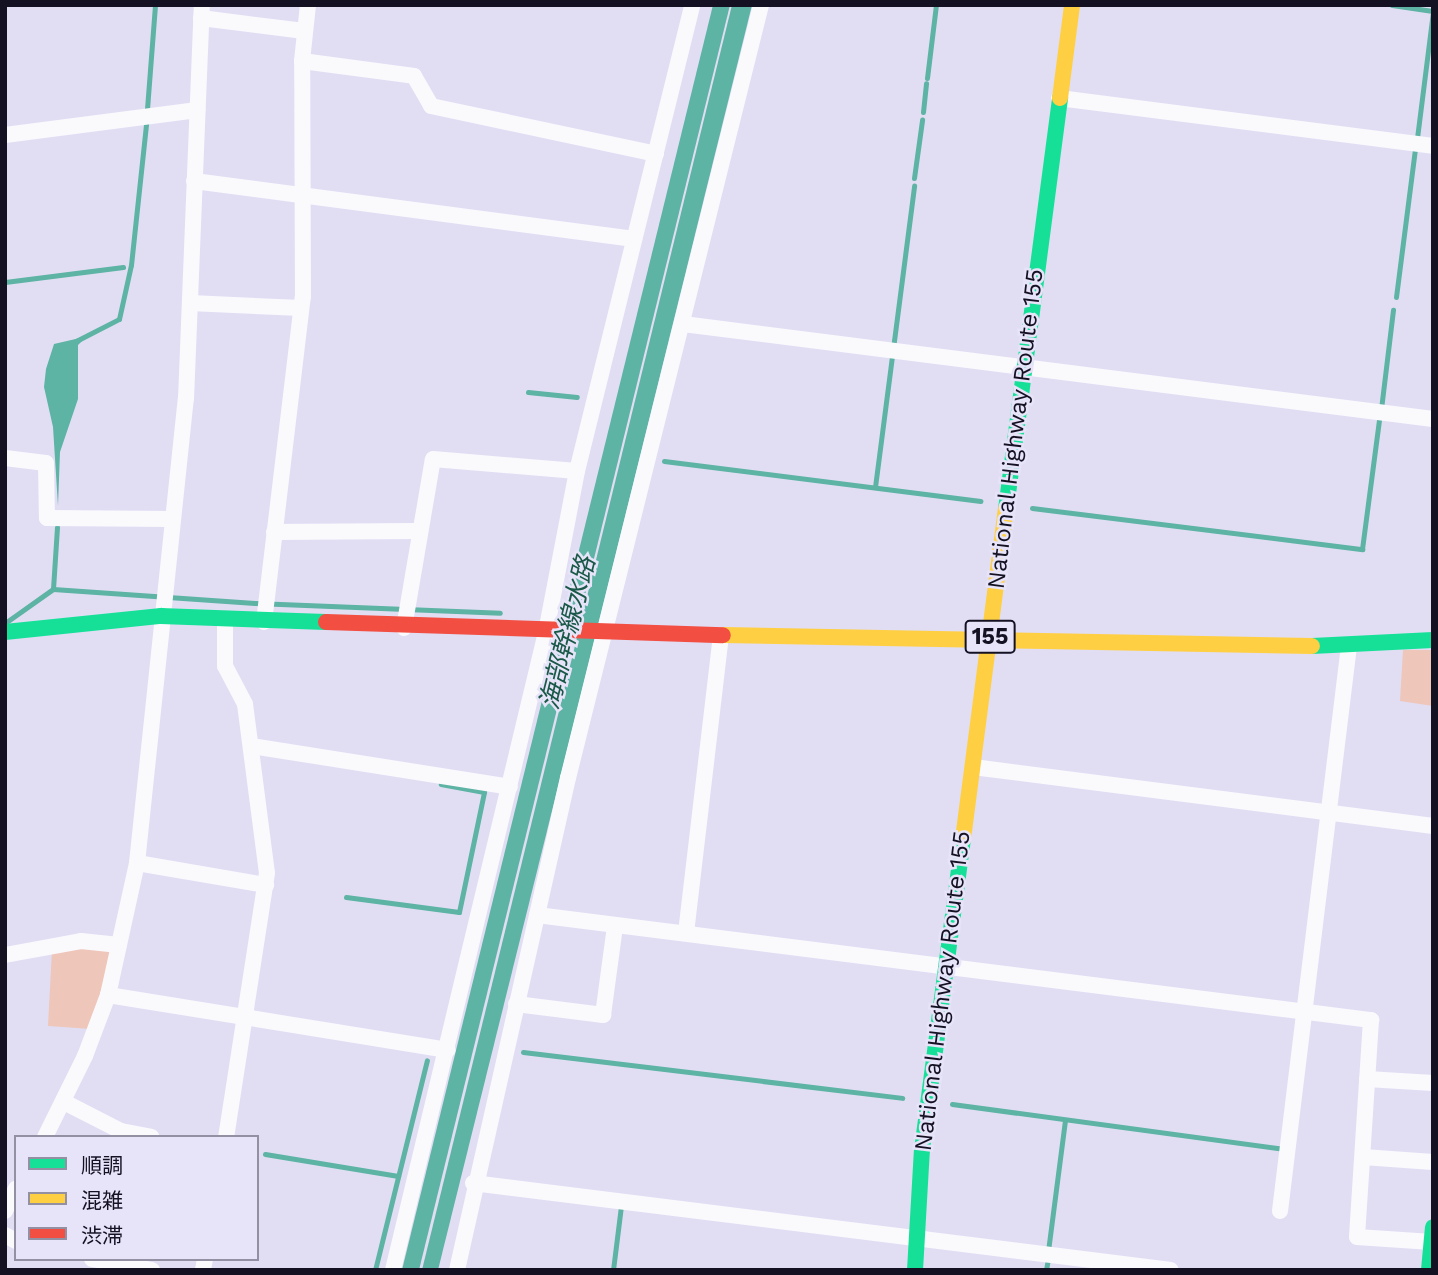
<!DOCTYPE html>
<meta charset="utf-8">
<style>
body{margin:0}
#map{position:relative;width:1438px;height:1275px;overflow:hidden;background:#e1def4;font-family:"Work Sans","Noto Sans JP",sans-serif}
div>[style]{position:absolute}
.green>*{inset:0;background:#eec6ba}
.water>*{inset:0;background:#5db3a4}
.stream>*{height:5px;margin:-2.5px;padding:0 2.5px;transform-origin:2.5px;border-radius:2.5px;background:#5db3a4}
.street>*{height:16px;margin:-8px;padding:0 8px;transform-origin:8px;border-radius:8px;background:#fafafd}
.fast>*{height:16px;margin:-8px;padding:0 8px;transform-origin:8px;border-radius:8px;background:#16e098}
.slow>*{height:16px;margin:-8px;padding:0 8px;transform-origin:8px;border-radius:8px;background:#ffcf43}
.jam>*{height:16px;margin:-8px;padding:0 8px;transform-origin:8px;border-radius:8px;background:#f24e42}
span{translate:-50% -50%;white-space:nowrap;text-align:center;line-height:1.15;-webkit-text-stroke:5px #e7e4f9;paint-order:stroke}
.shield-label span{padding:2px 5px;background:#e7e4f9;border:2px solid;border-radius:5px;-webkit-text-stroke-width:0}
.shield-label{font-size:23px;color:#141123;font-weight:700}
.street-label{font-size:24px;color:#141123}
.water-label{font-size:26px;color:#1a5847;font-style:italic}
.frame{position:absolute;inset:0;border:7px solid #141123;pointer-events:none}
.legend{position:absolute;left:14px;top:1135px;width:245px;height:126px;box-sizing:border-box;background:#e7e4f9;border:2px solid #9390a3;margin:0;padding:9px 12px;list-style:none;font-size:21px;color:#141123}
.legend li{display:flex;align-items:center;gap:14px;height:35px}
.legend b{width:35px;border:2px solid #9390a3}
</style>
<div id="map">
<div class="green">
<div style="clip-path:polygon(1403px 650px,1433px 650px,1433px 706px,1400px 701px)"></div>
<div style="clip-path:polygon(79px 946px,112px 949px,91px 1029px,48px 1026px,52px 950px)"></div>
</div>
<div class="water">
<div style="clip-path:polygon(713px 5px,730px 5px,575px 636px,419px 1270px,402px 1270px)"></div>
<div style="clip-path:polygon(732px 5px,752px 5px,438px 1270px,422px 1270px)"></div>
<div style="clip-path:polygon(80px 338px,84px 339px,78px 345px,78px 399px,60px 452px,58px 506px,53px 427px,44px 387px,46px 369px,54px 344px)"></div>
</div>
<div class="stream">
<div style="left:1392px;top:5px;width:41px;rotate:8.3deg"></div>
<div style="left:927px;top:78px;width:74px;rotate:-83deg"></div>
<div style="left:147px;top:109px;width:104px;rotate:-85.6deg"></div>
<div style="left:923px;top:112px;width:29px;rotate:-84deg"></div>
<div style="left:1417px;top:138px;width:128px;rotate:-82.8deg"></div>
<div style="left:914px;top:178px;width:59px;rotate:-82.1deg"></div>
<div style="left:5px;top:282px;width:119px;rotate:-7.2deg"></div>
<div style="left:1396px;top:297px;width:149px;rotate:-82.7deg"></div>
<div style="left:76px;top:341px;width:48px;rotate:-27.1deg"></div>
<div style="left:119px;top:319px;width:55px;rotate:-77.5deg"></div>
<div style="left:131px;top:265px;width:142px;rotate:-83.9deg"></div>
<div style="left:528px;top:392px;width:49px;rotate:5.8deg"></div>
<div style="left:1381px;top:409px;width:100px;rotate:-83.1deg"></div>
<div style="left:664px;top:461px;width:319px;rotate:7.2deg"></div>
<div style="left:875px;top:487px;width:304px;rotate:-82.6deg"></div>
<div style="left:1032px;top:508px;width:333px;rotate:7.1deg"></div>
<div style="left:1362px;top:549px;width:131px;rotate:-82.5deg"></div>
<div style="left:53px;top:589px;width:62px;rotate:-86.3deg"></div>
<div style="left:5px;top:623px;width:59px;rotate:-35.3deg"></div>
<div style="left:53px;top:589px;width:202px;rotate:4deg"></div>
<div style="left:255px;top:603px;width:245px;rotate:2.3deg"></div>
<div style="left:346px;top:897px;width:114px;rotate:7.6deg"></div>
<div style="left:459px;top:912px;width:123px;rotate:-78.2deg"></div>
<div style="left:484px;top:792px;width:44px;rotate:-169.5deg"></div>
<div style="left:523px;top:1052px;width:382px;rotate:6.9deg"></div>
<div style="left:952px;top:1104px;width:334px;rotate:7.7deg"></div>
<div style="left:265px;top:1154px;width:135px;rotate:9.4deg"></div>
<div style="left:1048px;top:1251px;width:132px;rotate:-82.6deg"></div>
<div style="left:375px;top:1270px;width:216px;rotate:-76.1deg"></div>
<div style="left:613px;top:1270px;width:64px;rotate:-82.9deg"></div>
<div style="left:1046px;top:1270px;width:11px;rotate:-80deg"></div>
</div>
<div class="street">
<div style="left:201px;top:18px;width:104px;rotate:7.2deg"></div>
<div style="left:302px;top:61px;width:113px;rotate:7.6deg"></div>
<div style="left:414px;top:76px;width:34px;rotate:60deg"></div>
<div style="left:431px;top:106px;width:230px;rotate:12deg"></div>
<div style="left:1059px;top:98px;width:377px;rotate:7.3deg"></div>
<div style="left:5px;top:135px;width:194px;rotate:-7.4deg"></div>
<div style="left:194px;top:181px;width:444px;rotate:7.5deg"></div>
<div style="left:190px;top:303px;width:111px;rotate:2.6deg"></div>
<div style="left:683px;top:324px;width:756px;rotate:7.22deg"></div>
<div style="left:5px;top:458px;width:41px;rotate:7deg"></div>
<div style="left:46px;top:463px;width:55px;rotate:89deg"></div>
<div style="left:47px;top:518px;width:125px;rotate:0.5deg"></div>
<div style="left:274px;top:532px;width:143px;rotate:-0.4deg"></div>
<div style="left:225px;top:620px;width:46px;rotate:90deg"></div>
<div style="left:225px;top:666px;width:43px;rotate:62.2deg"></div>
<div style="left:245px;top:704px;width:170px;rotate:82.6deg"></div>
<div style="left:267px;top:873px;width:267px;rotate:98.8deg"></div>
<div style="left:264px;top:622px;width:327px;rotate:-83.2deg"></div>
<div style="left:303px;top:297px;width:236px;rotate:-90.2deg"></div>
<div style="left:302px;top:61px;width:56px;rotate:-83.9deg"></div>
<div style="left:404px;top:628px;width:171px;rotate:-80.3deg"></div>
<div style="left:433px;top:459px;width:144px;rotate:4.8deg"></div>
<div style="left:252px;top:746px;width:261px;rotate:9deg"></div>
<div style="left:973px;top:767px;width:464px;rotate:7.3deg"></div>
<div style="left:137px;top:863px;width:131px;rotate:9.7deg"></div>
<div style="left:537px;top:915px;width:841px;rotate:7.18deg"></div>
<div style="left:1371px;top:1020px;width:217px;rotate:93.7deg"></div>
<div style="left:1357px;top:1237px;width:75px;rotate:3.8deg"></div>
<div style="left:686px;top:933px;width:298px;rotate:-83.3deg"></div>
<div style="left:5px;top:955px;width:77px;rotate:-10.4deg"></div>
<div style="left:81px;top:941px;width:38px;rotate:6deg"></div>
<div style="left:108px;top:995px;width:344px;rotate:9.2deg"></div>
<div style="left:516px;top:1004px;width:88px;rotate:7.2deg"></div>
<div style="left:603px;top:1015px;width:90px;rotate:-82.3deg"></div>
<div style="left:1367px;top:1079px;width:66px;rotate:3.5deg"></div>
<div style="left:64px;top:1102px;width:64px;rotate:27deg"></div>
<div style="left:121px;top:1131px;width:31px;rotate:11deg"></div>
<div style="left:45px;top:1137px;width:90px;rotate:-63.7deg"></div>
<div style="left:85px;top:1056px;width:65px;rotate:-69.3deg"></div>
<div style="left:108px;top:995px;width:135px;rotate:-77.6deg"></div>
<div style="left:137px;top:863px;width:467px;rotate:-84deg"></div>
<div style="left:186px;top:399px;width:394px;rotate:-87.7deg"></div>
<div style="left:1363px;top:1157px;width:70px;rotate:4.1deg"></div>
<div style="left:473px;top:1183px;width:703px;rotate:7.1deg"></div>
<div style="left:5px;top:1211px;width:25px;rotate:-64deg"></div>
<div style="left:1280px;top:1211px;width:569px;rotate:-83.04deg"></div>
<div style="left:5px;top:1235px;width:13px;rotate:29deg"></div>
<div style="left:92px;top:1259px;width:61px;rotate:10.4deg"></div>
<div style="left:203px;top:1270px;width:11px;rotate:-80deg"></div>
<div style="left:393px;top:1270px;width:656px;rotate:-76.51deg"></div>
<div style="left:546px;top:632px;width:164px;rotate:-79.1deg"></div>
<div style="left:577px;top:471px;width:480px;rotate:-76.1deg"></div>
<div style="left:457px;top:1270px;width:504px;rotate:-77.29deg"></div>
<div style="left:568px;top:778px;width:797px;rotate:-75.98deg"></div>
</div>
<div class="fast">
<div style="left:1006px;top:509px;width:415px;rotate:-82.5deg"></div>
<div style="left:5px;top:632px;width:157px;rotate:-5.9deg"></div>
<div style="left:161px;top:616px;width:165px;rotate:2.1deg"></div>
<div style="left:1312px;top:646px;width:121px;rotate:-2.8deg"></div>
<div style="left:915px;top:1270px;width:120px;rotate:-86.7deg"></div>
<div style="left:922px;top:1150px;width:314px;rotate:-82.5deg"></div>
<div style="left:1429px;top:1270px;width:43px;rotate:-84.7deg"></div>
</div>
<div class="slow">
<div style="left:1060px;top:98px;width:94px;rotate:-82.6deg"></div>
<div style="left:723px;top:635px;width:589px;rotate:1.07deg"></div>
<div style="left:963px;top:839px;width:333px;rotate:-82.6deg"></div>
</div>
<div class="jam">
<div style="left:326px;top:622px;width:397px;rotate:1.9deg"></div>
</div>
<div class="shield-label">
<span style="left:990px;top:637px">155</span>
</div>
<div class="street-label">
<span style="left:1016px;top:429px;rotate:-83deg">National Highway Route 155</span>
<span style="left:943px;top:991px;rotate:-83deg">National Highway Route 155</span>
</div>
<div class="water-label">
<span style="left:568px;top:633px;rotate:-76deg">海部幹線水路</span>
</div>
<div class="frame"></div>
<ul class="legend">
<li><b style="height:9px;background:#16e098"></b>順調</li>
<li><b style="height:9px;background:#ffcf43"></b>混雑</li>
<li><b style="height:9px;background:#f24e42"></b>渋滞</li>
</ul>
</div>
